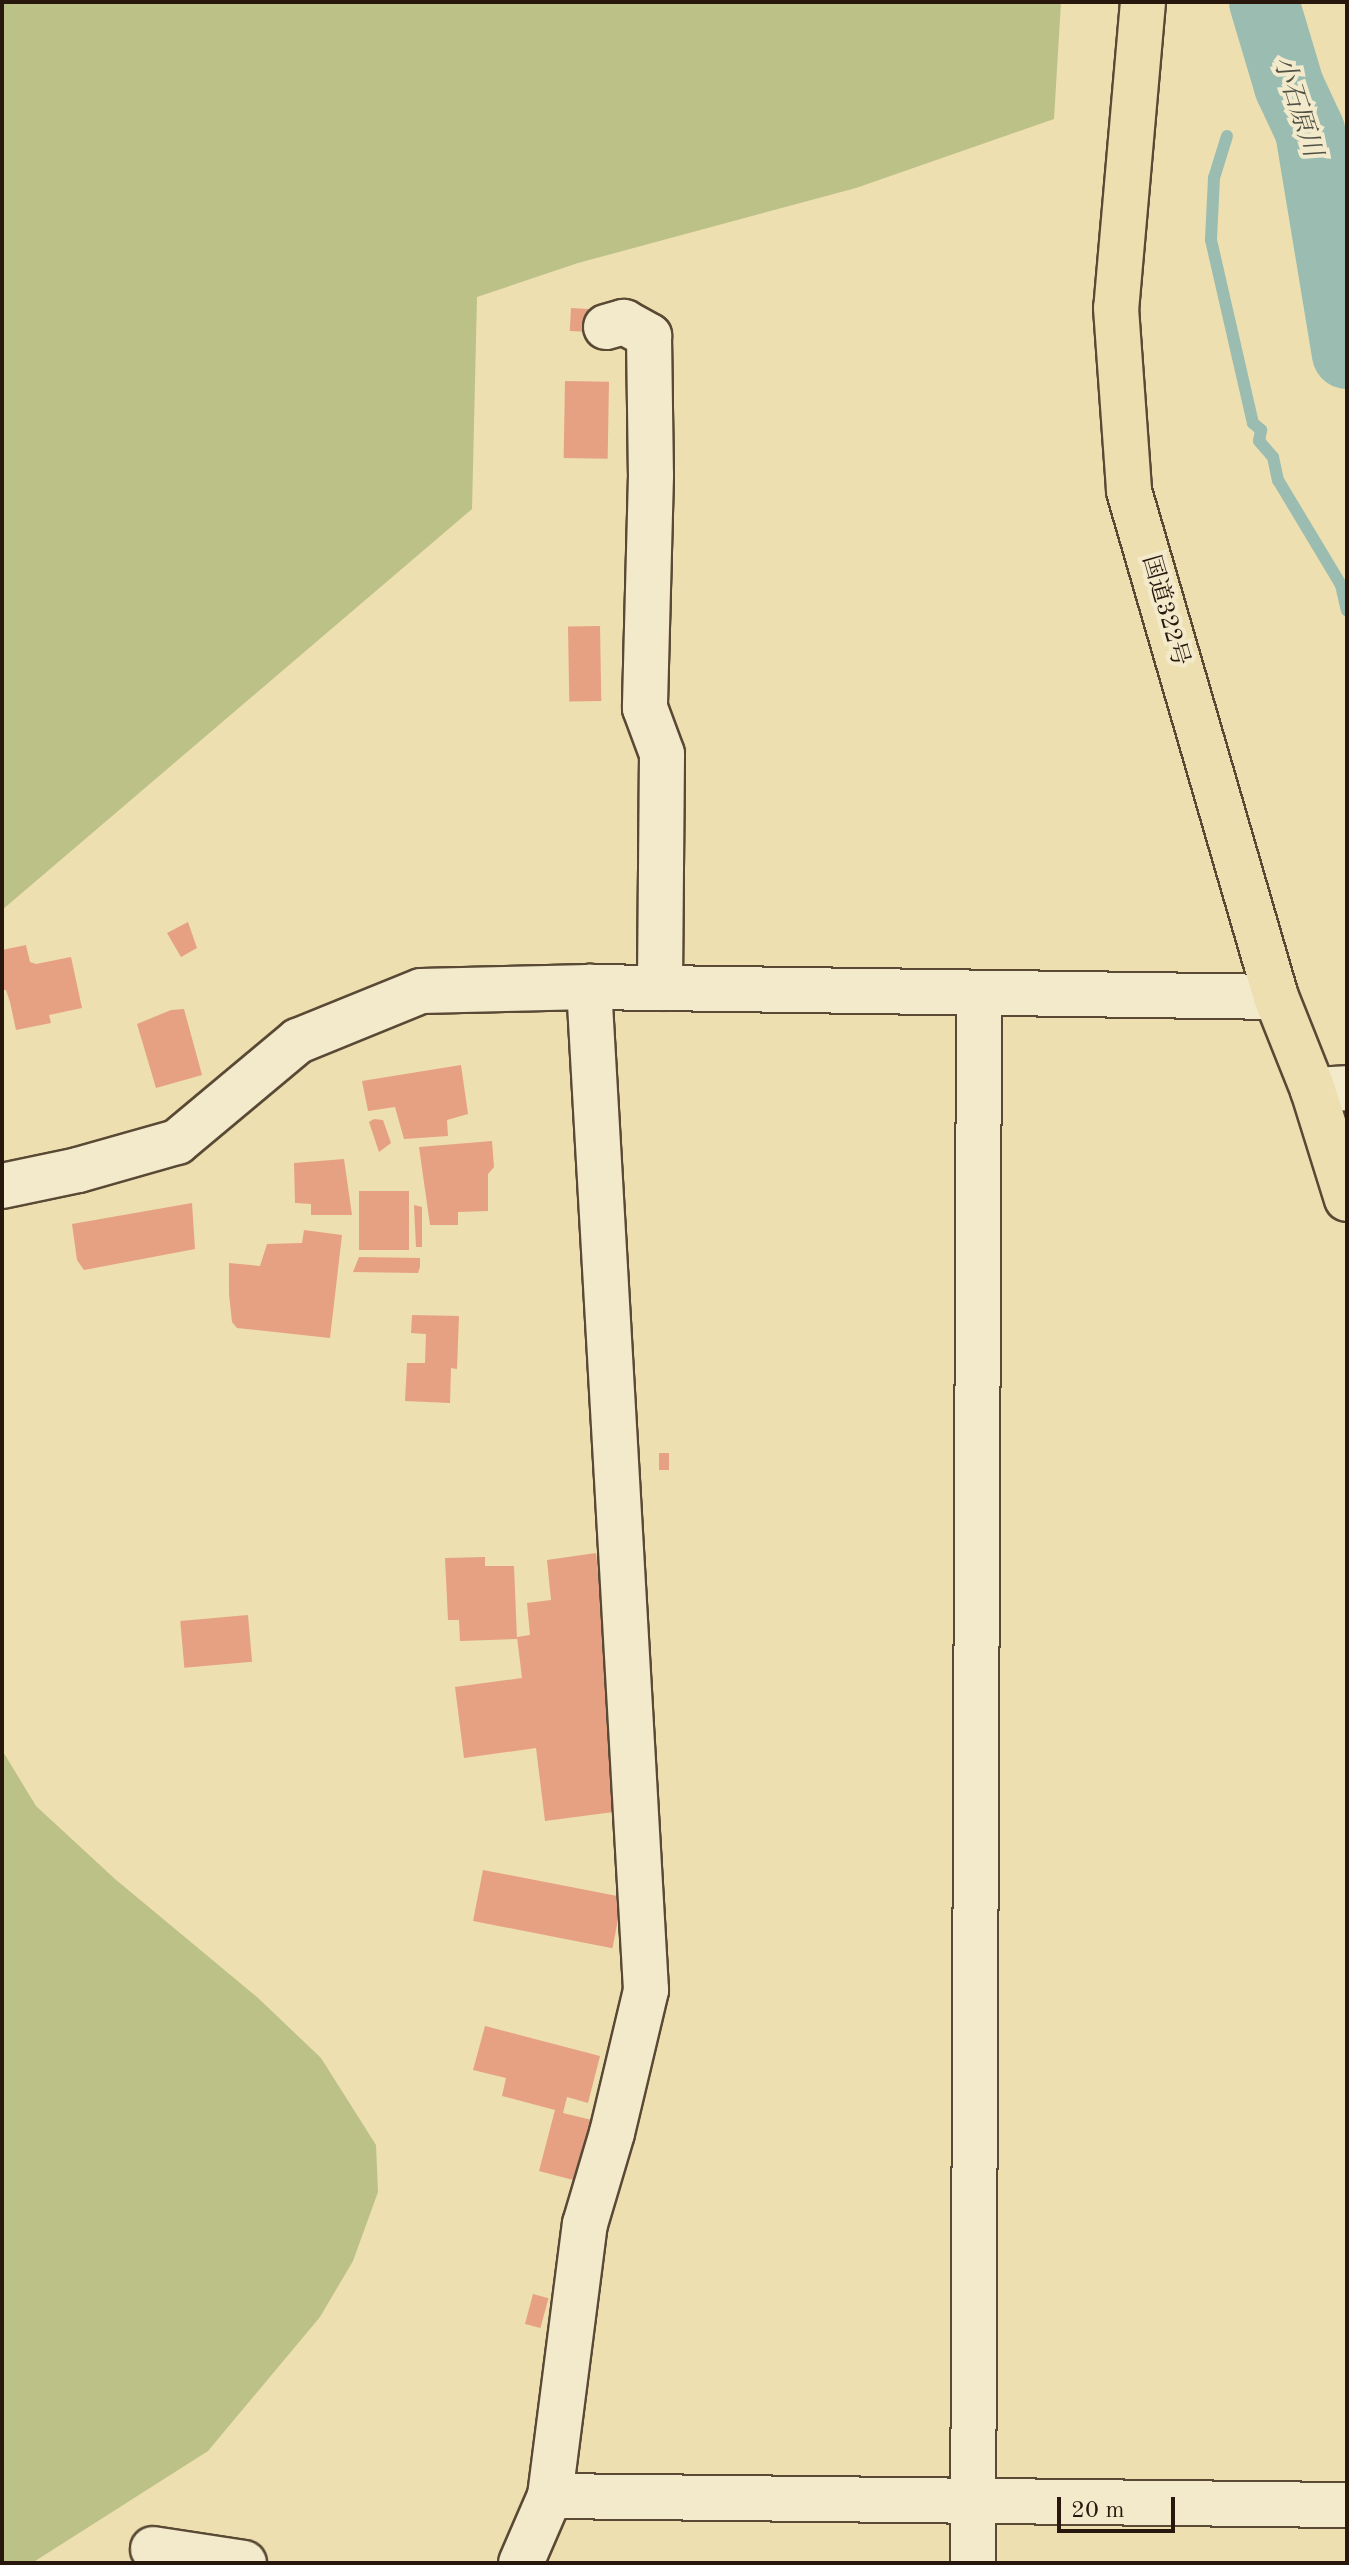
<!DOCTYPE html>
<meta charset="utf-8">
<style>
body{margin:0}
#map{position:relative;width:1349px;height:2565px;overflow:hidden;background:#eddfaf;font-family:"Old Standard TT","Noto Serif JP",serif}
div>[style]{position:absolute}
.green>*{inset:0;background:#bcc188}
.stream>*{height:12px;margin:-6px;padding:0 6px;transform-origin:6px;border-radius:6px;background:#9abcb1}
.river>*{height:70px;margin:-35px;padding:0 35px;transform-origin:35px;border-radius:35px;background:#9abcb1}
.building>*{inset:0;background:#e6a183;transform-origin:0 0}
.roads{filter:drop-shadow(2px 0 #594935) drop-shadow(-2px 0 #594935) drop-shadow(0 2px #594935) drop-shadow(0 -2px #594935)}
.street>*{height:44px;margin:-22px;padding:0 22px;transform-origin:22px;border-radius:22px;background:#f3eacb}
.highway>*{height:44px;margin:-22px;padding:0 22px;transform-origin:22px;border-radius:22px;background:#eddfaf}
span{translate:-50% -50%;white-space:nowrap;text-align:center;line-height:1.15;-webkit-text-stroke:8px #f3eacb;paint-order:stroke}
.street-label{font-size:24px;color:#28170c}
.water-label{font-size:26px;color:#505146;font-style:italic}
.frame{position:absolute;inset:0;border:4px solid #28170c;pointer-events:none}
.scale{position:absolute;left:1057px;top:2497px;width:118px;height:36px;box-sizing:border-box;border:4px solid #28170c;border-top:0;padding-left:10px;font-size:24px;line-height:28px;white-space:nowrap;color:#28170c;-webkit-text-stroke:6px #f3eacb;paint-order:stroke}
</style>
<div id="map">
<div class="green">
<div style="clip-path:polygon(2px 2px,1061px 2px,1054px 119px,856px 188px,578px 263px,477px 297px,472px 509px,2px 910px)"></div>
<div style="clip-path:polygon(2px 1750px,36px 1806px,115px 1879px,257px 1997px,321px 2058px,376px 2145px,378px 2192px,353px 2261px,320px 2317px,208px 2451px,32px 2563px,2px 2563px)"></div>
</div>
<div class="stream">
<div style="left:1227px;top:136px;width:44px;rotate:107.2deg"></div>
<div style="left:1214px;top:178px;width:62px;rotate:92.8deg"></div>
<div style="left:1211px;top:240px;width:188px;rotate:77.1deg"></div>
<div style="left:1253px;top:423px;width:11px;rotate:41deg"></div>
<div style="left:1261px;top:430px;width:11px;rotate:100deg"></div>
<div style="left:1259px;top:441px;width:21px;rotate:49deg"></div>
<div style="left:1273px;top:457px;width:24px;rotate:78deg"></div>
<div style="left:1278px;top:480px;width:122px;rotate:59deg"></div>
<div style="left:1341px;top:585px;width:26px;rotate:77deg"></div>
</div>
<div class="river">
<div style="left:1264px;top:2px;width:88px;rotate:73.4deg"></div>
<div style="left:1289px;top:86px;width:50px;rotate:65deg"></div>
<div style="left:1310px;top:131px;width:226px;rotate:80.6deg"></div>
</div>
<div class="building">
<div style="left:571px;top:308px;width:22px;height:23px;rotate:3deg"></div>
<div style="left:565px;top:381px;width:44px;height:77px;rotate:1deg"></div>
<div style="left:600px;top:626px;width:75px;height:32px;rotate:89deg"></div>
<div style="clip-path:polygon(188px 922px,197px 948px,181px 957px,167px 933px)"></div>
<div style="clip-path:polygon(26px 945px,30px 962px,36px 964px,71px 957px,82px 1008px,49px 1015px,51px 1023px,16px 1030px,10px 1002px,6px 990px,2px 990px,2px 950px)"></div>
<div style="clip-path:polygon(184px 1009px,202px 1075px,156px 1088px,137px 1024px,171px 1010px)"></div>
<div style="clip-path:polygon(461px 1065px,468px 1114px,447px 1120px,448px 1136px,404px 1139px,395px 1107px,368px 1111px,362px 1081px)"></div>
<div style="clip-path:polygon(374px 1119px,383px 1120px,391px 1143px,379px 1152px,369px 1122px)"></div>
<div style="clip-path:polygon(492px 1141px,494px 1167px,488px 1174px,488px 1211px,458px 1212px,458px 1225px,430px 1225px,419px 1147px)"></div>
<div style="clip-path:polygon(344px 1159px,352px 1215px,311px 1215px,311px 1204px,295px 1203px,294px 1163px)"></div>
<div style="left:359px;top:1191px;width:50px;height:59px"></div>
<div style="clip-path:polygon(192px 1203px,195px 1249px,84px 1270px,77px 1260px,72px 1224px)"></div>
<div style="clip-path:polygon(414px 1205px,422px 1207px,422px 1247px,416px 1247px)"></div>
<div style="clip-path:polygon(304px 1230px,342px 1235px,330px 1338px,237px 1328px,232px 1322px,229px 1294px,229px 1263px,260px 1266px,267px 1244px,302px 1243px)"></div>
<div style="clip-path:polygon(359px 1257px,420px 1258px,420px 1267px,418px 1273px,353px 1272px)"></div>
<div style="clip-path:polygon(412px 1315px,459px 1316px,457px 1369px,451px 1368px,450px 1403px,405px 1401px,407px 1363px,425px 1363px,426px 1334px,411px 1333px)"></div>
<div style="left:659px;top:1453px;width:10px;height:17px"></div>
<div style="clip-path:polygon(596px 1553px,610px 1690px,606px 1690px,621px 1811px,545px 1821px,536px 1748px,464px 1758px,455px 1687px,522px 1678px,517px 1637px,530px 1635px,527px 1603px,551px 1600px,547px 1560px)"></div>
<div style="clip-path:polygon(485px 1557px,485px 1566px,514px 1566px,517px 1639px,460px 1641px,459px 1620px,448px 1620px,445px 1558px)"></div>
<div style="left:248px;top:1615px;width:47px;height:68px;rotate:85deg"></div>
<div style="left:483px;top:1870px;width:142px;height:52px;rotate:11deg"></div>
<div style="clip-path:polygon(485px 2026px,600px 2056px,588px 2103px,567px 2097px,563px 2113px,596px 2121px,581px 2182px,539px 2171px,555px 2110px,502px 2096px,506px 2078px,473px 2070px)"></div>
<div style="left:533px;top:2294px;width:16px;height:31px;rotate:15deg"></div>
</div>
<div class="roads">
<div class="street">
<div style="left:606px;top:327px;width:19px;rotate:-16deg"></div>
<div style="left:624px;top:322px;width:29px;rotate:29deg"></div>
<div style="left:649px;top:336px;width:139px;rotate:89.2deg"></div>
<div style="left:651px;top:475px;width:233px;rotate:91.5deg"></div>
<div style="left:645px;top:708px;width:49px;rotate:69.7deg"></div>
<div style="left:662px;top:754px;width:234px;rotate:90.5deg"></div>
<div style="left:1313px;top:1090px;width:34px;rotate:-3deg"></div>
<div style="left:2px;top:1186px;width:78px;rotate:-11.9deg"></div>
<div style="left:78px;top:1170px;width:103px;rotate:-15.8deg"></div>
<div style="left:177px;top:1142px;width:158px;rotate:-39.9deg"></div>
<div style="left:298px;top:1041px;width:133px;rotate:-22.1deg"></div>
<div style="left:421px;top:991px;width:168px;rotate:-1.4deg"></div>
<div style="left:550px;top:2496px;width:797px;rotate:0.65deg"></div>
<div style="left:153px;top:2549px;width:92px;rotate:8.7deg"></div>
<div style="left:521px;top:2563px;width:73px;rotate:-66.6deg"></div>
<div style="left:550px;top:2496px;width:274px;rotate:-82.7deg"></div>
<div style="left:585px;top:2224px;width:95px;rotate:-73.5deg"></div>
<div style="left:612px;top:2133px;width:147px;rotate:-76.6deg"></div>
<div style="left:646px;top:1990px;width:1005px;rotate:-93.25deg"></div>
<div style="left:589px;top:987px;width:687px;rotate:0.83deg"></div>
<div style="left:973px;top:2563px;width:1568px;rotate:-89.78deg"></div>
</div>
<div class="highway">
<div style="left:1143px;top:2px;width:307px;rotate:95deg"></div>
<div style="left:1116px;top:308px;width:183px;rotate:85.9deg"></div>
<div style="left:1129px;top:491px;width:527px;rotate:73.8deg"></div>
<div style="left:1276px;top:997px;width:100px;rotate:68.3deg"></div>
<div style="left:1313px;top:1090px;width:114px;rotate:72.7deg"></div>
</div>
</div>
<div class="street-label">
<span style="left:1164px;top:611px;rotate:74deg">国道322号</span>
</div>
<div class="water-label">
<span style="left:1296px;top:107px;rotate:72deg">小石原川</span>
</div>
<div class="frame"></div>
<div class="scale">20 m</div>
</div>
